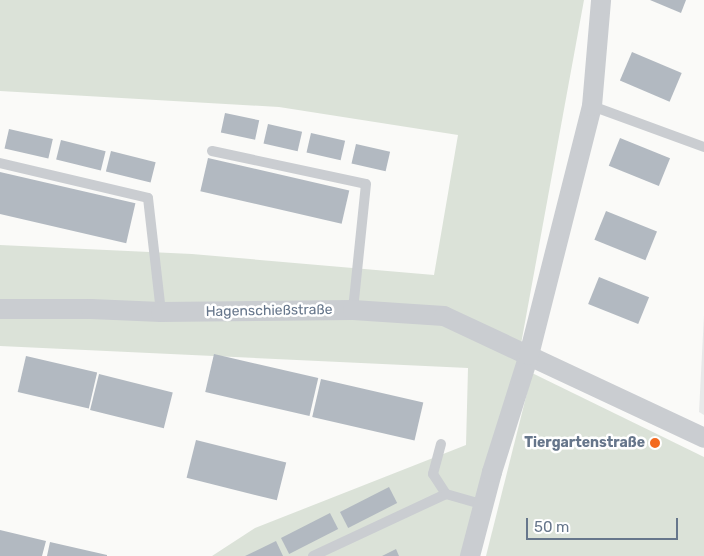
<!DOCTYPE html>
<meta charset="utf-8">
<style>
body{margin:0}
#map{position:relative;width:704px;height:556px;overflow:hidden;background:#fafaf8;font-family:Rubik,sans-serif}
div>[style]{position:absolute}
.built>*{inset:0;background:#e8e9e9}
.green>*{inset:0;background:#dbe2d8}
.building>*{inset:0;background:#b2b9c1;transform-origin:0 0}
.service>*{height:10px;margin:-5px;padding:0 5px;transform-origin:5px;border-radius:5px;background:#cacdd1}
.minor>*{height:20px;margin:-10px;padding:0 10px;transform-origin:10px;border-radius:10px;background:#cacdd1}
.dots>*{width:14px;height:14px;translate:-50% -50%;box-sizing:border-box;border:2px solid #fff;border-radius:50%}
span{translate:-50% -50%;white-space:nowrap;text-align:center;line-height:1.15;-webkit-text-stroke:5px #fff;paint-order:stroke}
.street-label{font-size:14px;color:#66768b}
.poi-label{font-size:14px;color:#66768b;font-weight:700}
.right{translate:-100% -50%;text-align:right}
.scale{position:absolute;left:526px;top:518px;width:152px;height:22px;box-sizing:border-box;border:2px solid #66768b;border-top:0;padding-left:6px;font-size:15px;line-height:18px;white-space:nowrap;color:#66768b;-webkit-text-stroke:4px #fff;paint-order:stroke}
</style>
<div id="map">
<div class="built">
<div style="clip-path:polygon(704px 315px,704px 415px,699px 412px)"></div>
</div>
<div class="green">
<div style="clip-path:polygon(0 0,584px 0,519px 355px,467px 556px,212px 556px,255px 528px,466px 445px,468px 368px,0 346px,0 245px,192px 254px,434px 275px,458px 135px,279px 107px,0 91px)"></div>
<div style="clip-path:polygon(532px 373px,704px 457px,704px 556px,486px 556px)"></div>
</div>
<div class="building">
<div style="clip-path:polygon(650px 0,686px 0,681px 13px)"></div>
<div style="left:632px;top:52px;width:54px;height:31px;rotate:23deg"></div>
<div style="left:225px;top:113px;width:35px;height:20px;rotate:12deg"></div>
<div style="left:268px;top:124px;width:35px;height:20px;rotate:13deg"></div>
<div style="left:9px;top:129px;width:45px;height:20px;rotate:13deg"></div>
<div style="left:311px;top:133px;width:35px;height:20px;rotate:13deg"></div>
<div style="left:620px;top:138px;width:54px;height:30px;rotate:22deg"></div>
<div style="left:61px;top:140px;width:46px;height:20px;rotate:14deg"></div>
<div style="left:356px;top:144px;width:35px;height:20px;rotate:13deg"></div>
<div style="left:111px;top:151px;width:46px;height:21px;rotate:14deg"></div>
<div style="left:208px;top:158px;width:145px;height:34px;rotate:13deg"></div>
<div style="left:0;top:172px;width:139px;height:41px;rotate:13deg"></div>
<div style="left:606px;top:211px;width:55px;height:31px;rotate:22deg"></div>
<div style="left:599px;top:277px;width:54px;height:29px;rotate:22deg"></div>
<div style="left:214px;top:354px;width:107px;height:39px;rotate:13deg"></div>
<div style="left:26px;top:356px;width:73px;height:37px;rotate:13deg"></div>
<div style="left:99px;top:374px;width:76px;height:37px;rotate:14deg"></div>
<div style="left:321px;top:379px;width:105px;height:39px;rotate:13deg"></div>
<div style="left:196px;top:440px;width:93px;height:39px;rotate:14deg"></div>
<div style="left:389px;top:487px;width:18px;height:55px;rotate:63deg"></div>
<div style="left:330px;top:513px;width:18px;height:55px;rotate:63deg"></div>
<div style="clip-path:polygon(0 530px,46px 541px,42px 556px,0 556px)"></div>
<div style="clip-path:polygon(276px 541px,283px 556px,245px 556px)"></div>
<div style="clip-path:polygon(50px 542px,107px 555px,107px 556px,47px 556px)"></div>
<div style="clip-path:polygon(396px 549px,399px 556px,382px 556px)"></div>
</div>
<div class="service">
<div style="left:592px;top:106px;width:119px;rotate:20.1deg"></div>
<div style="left:212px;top:151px;width:157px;rotate:12.1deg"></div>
<div style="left:366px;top:184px;width:127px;rotate:95.9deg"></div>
<div style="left:0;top:163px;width:152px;rotate:13.3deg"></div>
<div style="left:148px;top:198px;width:115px;rotate:83.5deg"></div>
<div style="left:441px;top:444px;width:31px;rotate:105deg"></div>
<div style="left:433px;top:474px;width:24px;rotate:57deg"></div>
<div style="left:313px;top:556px;width:147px;rotate:-25deg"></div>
<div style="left:446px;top:494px;width:40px;rotate:16deg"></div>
</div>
<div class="minor">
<div style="left:0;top:309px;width:91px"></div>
<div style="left:91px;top:309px;width:70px;rotate:2.5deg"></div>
<div style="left:161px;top:312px;width:192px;rotate:-0.6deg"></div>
<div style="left:353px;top:310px;width:91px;rotate:3.8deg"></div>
<div style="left:444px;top:316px;width:287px;rotate:25.1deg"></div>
<div style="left:470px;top:556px;width:87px;rotate:-75.3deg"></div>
<div style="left:492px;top:472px;width:123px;rotate:-72.5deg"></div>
<div style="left:529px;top:355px;width:257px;rotate:-75.8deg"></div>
<div style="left:592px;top:106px;width:106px;rotate:-85.1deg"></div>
</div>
<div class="dots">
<div style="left:655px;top:443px;background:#f36a1f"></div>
</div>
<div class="street-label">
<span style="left:269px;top:311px;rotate:-1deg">Hagenschießstraße</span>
</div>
<div class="poi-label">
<span class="right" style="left:645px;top:443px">Tiergartenstraße</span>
</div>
<div class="scale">50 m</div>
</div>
